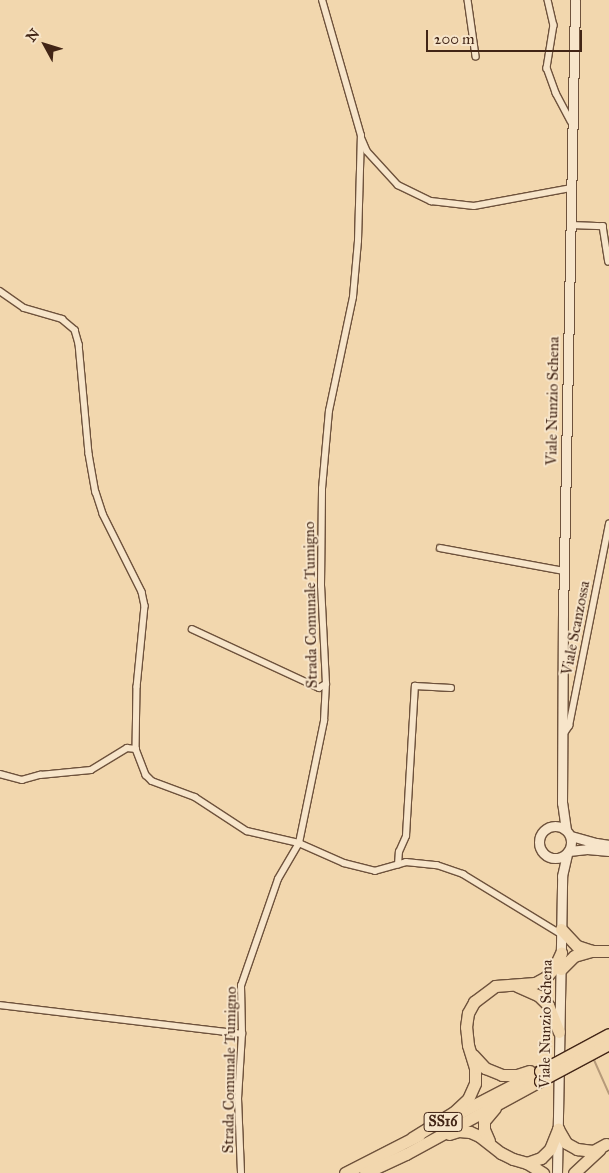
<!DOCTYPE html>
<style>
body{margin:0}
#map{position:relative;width:609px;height:1173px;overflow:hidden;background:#f2d7ae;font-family:"IM FELL Great Primer",serif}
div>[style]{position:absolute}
.stream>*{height:2px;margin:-1px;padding:0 1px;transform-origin:1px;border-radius:1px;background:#b69a7a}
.roads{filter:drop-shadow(1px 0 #6e523c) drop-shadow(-1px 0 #6e523c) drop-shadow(0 1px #6e523c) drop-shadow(0 -1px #6e523c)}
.street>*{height:5.5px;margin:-2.75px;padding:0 2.75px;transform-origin:2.75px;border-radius:2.75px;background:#f7e5ca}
.secondary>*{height:9px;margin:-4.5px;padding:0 4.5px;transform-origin:4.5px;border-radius:4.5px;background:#f7e5ca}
.secondary>.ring{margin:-4.5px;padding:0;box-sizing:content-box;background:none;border:9px solid #f7e5ca;border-radius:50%}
.highway>*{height:11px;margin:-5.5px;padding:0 5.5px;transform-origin:5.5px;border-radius:5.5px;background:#f2d7ae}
.bridges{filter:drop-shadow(1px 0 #422516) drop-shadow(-1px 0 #422516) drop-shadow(0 1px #422516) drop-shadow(0 -1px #422516)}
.highway-bridge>*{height:11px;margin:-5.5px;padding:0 5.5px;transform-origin:5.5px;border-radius:5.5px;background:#f2d7ae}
span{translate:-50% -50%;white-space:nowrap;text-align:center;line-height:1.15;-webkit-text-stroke:4px #f7e5ca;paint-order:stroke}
.shield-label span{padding:1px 4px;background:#f7e5ca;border:1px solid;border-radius:4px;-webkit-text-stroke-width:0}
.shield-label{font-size:14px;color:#422516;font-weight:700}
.street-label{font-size:15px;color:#422516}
.north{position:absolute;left:20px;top:20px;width:50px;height:50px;-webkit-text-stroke:4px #f7e5ca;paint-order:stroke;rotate:309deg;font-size:14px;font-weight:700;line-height:20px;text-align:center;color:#422516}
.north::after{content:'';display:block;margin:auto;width:18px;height:22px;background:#422516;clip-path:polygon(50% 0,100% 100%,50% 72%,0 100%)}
.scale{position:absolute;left:426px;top:30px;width:156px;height:22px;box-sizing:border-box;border:2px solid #422516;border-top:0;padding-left:6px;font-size:15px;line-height:18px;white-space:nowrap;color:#422516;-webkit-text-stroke:4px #f7e5ca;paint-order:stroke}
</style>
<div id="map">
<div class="stream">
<div style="left:594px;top:1060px;width:37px;rotate:66deg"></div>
</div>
<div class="roads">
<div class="street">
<div style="left:468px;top:0;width:57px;rotate:81.9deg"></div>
<div style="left:548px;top:0;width:26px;rotate:77deg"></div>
<div style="left:554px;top:25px;width:44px;rotate:99.2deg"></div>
<div style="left:547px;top:68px;width:27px;rotate:70deg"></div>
<div style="left:556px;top:93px;width:32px;rotate:62deg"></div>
<div style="left:362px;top:139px;width:13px;rotate:67deg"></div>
<div style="left:367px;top:151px;width:46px;rotate:47.6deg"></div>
<div style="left:398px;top:185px;width:37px;rotate:26deg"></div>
<div style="left:431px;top:201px;width:43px;rotate:6.6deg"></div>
<div style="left:474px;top:206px;width:99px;rotate:-10.5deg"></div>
<div style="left:571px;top:225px;width:32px;rotate:2deg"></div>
<div style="left:603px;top:226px;width:36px;rotate:81deg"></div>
<div style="left:0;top:291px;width:29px;rotate:35deg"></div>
<div style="left:24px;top:308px;width:40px;rotate:16deg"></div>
<div style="left:62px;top:319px;width:17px;rotate:40deg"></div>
<div style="left:75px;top:330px;width:15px;rotate:74deg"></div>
<div style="left:79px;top:344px;width:110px;rotate:84.8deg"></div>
<div style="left:89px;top:454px;width:39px;rotate:80deg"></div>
<div style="left:96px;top:492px;width:23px;rotate:72deg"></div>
<div style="left:103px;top:514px;width:87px;rotate:63.4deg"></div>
<div style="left:142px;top:592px;width:14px;rotate:78deg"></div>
<div style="left:145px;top:606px;width:81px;rotate:95.6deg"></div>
<div style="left:137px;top:687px;width:62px;rotate:90.9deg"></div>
<div style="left:136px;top:749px;width:28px;rotate:69deg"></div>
<div style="left:146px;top:775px;width:8px;rotate:45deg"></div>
<div style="left:152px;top:781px;width:46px;rotate:20.4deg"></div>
<div style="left:195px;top:797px;width:62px;rotate:33.2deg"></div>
<div style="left:247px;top:831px;width:53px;rotate:13deg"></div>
<div style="left:299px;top:843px;width:49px;rotate:24deg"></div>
<div style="left:344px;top:863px;width:32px;rotate:14deg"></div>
<div style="left:375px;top:871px;width:32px;rotate:-16deg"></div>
<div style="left:406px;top:862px;width:31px;rotate:6deg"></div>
<div style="left:437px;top:865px;width:28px;rotate:19deg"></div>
<div style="left:463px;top:874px;width:115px;rotate:31.5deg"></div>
<div style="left:440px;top:548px;width:126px;rotate:10.5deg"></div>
<div style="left:192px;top:629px;width:140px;rotate:24.9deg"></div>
<div style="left:319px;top:688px;width:8px;rotate:-30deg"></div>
<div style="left:563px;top:735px;width:11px;rotate:-56deg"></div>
<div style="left:569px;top:726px;width:206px;rotate:-78.8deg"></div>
<div style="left:0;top:774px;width:23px;rotate:15deg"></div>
<div style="left:22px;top:780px;width:19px;rotate:-16deg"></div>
<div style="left:40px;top:775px;width:51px;rotate:-5.6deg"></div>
<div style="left:91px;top:770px;width:42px;rotate:-31.4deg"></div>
<div style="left:127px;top:748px;width:9px;rotate:6deg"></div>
<div style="left:398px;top:865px;width:13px;rotate:-86deg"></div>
<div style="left:399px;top:852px;width:17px;rotate:-66deg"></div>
<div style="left:406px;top:836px;width:150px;rotate:-86.6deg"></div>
<div style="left:415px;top:686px;width:36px;rotate:3deg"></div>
<div style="left:0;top:1005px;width:244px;rotate:6.8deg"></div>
<div style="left:241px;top:1173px;width:74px;rotate:-92.3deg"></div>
<div style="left:238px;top:1099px;width:65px;rotate:-86.5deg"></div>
<div style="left:242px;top:1034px;width:48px;rotate:-91.2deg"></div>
<div style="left:241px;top:986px;width:113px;rotate:-70.9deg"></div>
<div style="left:278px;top:879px;width:42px;rotate:-59.7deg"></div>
<div style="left:299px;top:843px;width:125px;rotate:-78.4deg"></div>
<div style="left:324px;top:721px;width:37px;rotate:-87deg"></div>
<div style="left:326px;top:684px;width:98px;rotate:-92.9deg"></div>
<div style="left:321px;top:586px;width:97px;rotate:-89.4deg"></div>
<div style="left:322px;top:489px;width:78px;rotate:-84.9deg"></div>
<div style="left:329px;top:411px;width:116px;rotate:-78.1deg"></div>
<div style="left:353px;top:297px;width:56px;rotate:-84.9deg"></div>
<div style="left:358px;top:241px;width:105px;rotate:-88.4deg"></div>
<div style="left:361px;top:136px;width:141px;rotate:-106deg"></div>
</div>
<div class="secondary">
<div class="ring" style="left:539px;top:826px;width:23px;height:23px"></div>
<div style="left:566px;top:830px;width:27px;rotate:-98deg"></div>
<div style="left:562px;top:803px;width:188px;rotate:-89.7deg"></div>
<div style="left:563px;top:615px;width:615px;rotate:-88.88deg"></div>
<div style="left:571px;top:836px;width:26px;rotate:16deg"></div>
<div style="left:596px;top:843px;width:13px;rotate:9deg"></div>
<div style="left:569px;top:851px;width:18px;rotate:-6deg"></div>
<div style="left:587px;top:849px;width:22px;rotate:5deg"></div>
<div style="left:557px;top:1173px;width:297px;rotate:-89deg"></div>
<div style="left:562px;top:876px;width:23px;rotate:-77deg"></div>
</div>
<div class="highway">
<div style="left:561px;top:929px;width:23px;rotate:47deg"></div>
<div style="left:577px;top:946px;width:16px;rotate:18deg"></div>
<div style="left:592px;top:951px;width:17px"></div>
<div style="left:561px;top:969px;width:18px;rotate:-45deg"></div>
<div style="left:574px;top:956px;width:19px;rotate:-16deg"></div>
<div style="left:517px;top:986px;width:24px;rotate:24deg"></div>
<div style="left:539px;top:996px;width:13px;rotate:45deg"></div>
<div style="left:548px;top:1005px;width:29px;rotate:68deg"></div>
<div style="left:473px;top:1055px;width:18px;rotate:47deg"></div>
<div style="left:485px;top:1068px;width:18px;rotate:22deg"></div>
<div style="left:502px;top:1075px;width:15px"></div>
<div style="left:517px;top:1075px;width:13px;rotate:-18deg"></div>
<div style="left:457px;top:1114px;width:93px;rotate:-27.4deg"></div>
<div style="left:558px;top:1129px;width:16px;rotate:60deg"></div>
<div style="left:566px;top:1143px;width:13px;rotate:29deg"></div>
<div style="left:577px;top:1149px;width:16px;rotate:7deg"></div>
<div style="left:593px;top:1151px;width:15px;rotate:-28deg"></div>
<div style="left:449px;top:1134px;width:10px;rotate:-17deg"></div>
<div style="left:459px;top:1131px;width:11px;rotate:5deg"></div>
<div style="left:470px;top:1132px;width:10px;rotate:24deg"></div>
<div style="left:479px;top:1136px;width:28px;rotate:38deg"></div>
<div style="left:501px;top:1153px;width:13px;rotate:27deg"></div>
<div style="left:513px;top:1159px;width:15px;rotate:16deg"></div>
<div style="left:527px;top:1163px;width:19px;rotate:32deg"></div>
<div style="left:412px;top:1138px;width:49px;rotate:-31.8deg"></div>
<div style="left:454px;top:1112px;width:19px;rotate:-43deg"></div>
<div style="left:468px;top:1099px;width:17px;rotate:-66deg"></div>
<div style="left:475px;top:1083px;width:15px;rotate:-90deg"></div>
<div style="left:475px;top:1068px;width:24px;rotate:-107deg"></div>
<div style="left:468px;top:1045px;width:18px;rotate:-96deg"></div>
<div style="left:466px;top:1027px;width:14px;rotate:-82deg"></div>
<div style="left:468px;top:1013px;width:13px;rotate:-61deg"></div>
<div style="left:474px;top:1002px;width:26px;rotate:-37deg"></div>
<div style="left:495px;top:986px;width:40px;rotate:-4.3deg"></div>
<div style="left:535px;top:983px;width:13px;rotate:-29deg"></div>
<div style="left:546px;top:977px;width:12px;rotate:-48deg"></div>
<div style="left:554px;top:968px;width:17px;rotate:-65deg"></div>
<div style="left:489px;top:1141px;width:13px;rotate:-113deg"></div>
<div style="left:484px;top:1129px;width:8px;rotate:-90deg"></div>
<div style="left:484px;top:1121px;width:17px;rotate:-50deg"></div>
<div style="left:527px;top:1163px;width:15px;rotate:-20deg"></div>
<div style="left:541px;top:1158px;width:13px;rotate:-45deg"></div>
<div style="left:550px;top:1149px;width:22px;rotate:-68deg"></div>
<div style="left:345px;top:1173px;width:83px;rotate:-27.2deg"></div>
<div style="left:365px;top:1173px;width:45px;rotate:-24.9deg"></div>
<div style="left:406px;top:1154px;width:153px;rotate:-28.6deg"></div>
<div style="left:574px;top:1173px;width:35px;rotate:-43deg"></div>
</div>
</div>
<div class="bridges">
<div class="highway-bridge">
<div style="left:540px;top:1071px;width:78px;rotate:-28.2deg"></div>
<div style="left:540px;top:1081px;width:78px;rotate:-28.2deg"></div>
</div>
</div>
<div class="shield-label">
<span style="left:443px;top:1122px">SS16</span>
</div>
<div class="street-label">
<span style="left:553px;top:401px;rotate:-89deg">Viale Nunzio Schena</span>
<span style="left:311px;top:605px;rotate:-91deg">Strada Comunale Tumigno</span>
<span style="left:576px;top:628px;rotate:-79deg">Viale Scanzossa</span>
<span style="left:546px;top:1024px;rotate:-89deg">Viale Nunzio Schena</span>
<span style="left:230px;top:1070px;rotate:-89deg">Strada Comunale Tumigno</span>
</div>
<div class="north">N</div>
<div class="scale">200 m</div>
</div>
